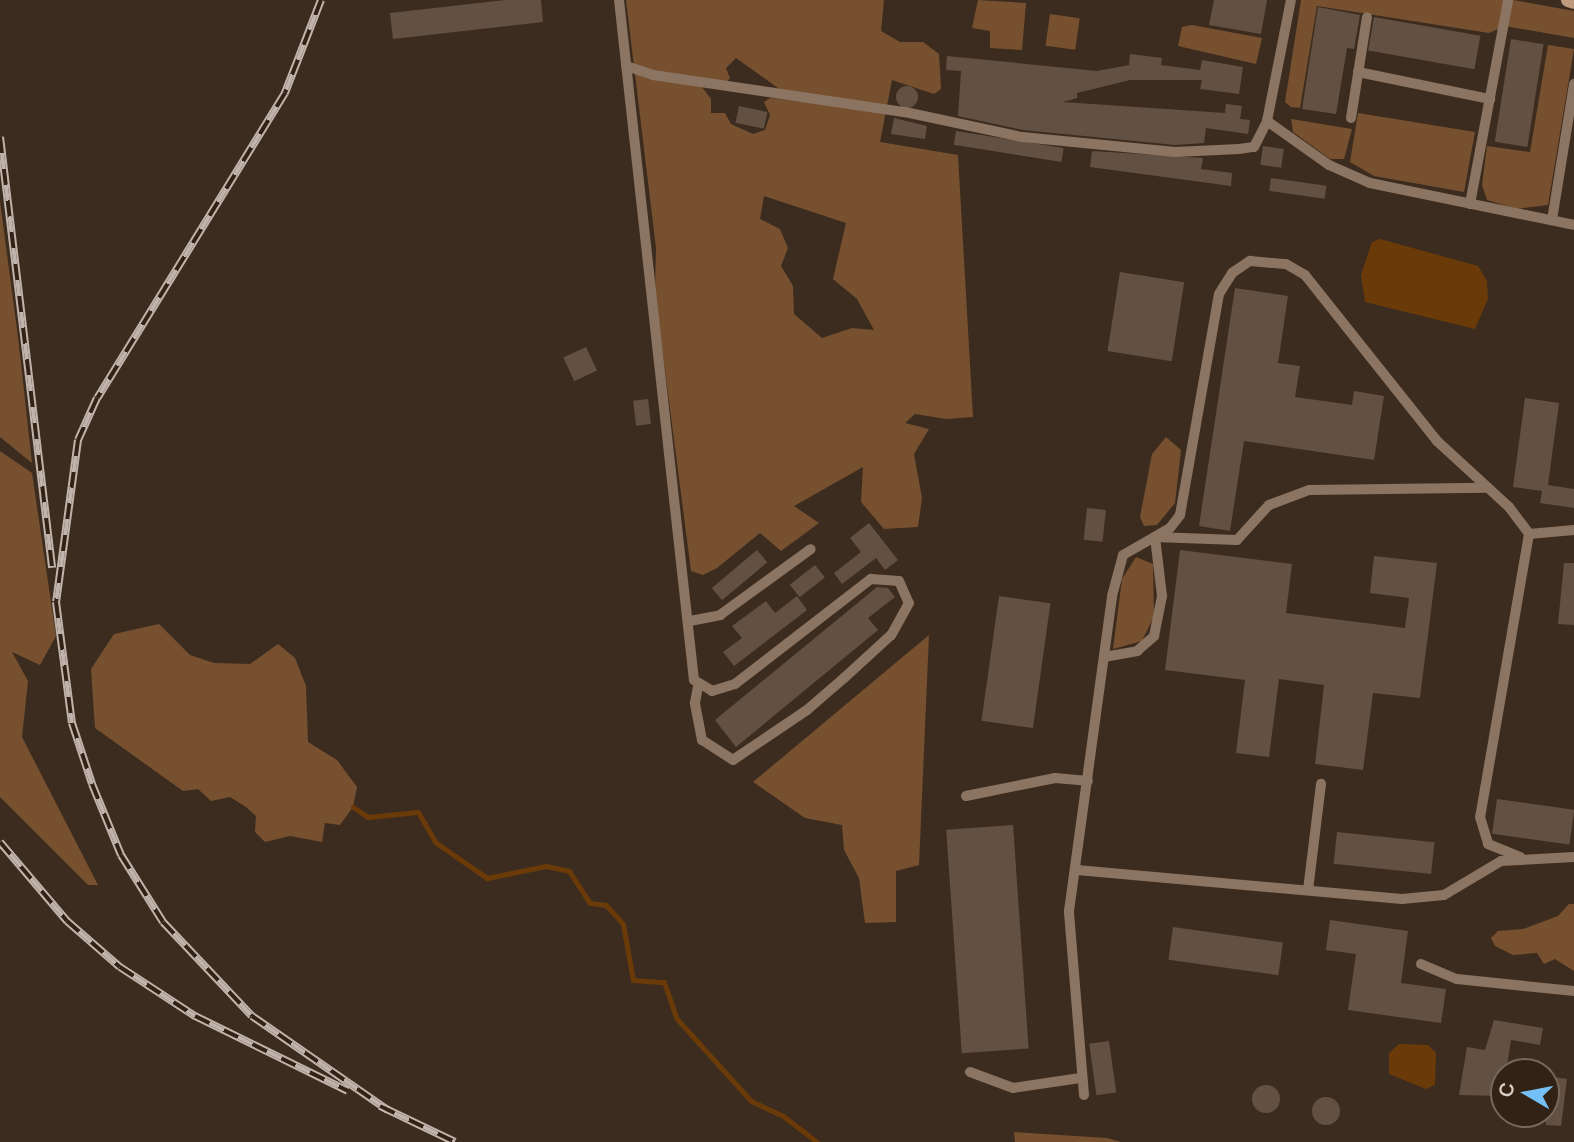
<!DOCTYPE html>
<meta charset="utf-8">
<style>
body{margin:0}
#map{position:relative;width:1574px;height:1142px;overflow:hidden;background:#3c2c1f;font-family:Manrope,sans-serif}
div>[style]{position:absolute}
.green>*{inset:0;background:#77502f;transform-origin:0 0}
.water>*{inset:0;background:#6a3b08}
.stream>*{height:5px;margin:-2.5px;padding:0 2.5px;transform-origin:2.5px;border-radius:2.5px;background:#6a3b08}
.building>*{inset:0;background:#625042;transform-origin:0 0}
.round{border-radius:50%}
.lane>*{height:10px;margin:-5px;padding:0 5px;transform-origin:5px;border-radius:5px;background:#8b7461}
.secondary>*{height:14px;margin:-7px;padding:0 7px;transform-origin:7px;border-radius:7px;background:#bf9a7c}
.rail>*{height:8px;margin-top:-4px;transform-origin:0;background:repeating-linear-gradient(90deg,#322215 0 16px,#bfb3ab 0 32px);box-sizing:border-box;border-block:2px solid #bfb3ab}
span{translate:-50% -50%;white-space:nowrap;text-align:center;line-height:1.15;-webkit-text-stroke:6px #322215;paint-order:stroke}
.north{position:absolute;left:1490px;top:1058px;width:70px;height:70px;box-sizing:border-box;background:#322215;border:2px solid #75675c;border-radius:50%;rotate:280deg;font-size:19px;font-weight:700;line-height:28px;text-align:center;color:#dacfc7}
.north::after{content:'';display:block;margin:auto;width:24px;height:32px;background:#74c0f6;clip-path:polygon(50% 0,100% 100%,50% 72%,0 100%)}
</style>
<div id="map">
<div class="green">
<div style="clip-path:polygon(evenodd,626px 0,884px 0,881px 31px,900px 42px,923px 42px,939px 54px,941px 89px,934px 94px,892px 80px,880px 142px,958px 155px,973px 417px,946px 419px,915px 414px,905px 423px,929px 429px,914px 454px,922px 498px,918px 527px,884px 529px,861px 502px,863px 467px,794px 506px,819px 523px,781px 551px,760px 533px,717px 568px,703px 575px,691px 571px,655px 293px,656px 248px,626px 0,736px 58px,778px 88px,813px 103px,770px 98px,764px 102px,770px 115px,765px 130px,753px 134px,731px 124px,725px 113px,711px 113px,711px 99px,702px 87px,722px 88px,730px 78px,726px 68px,736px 58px,626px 0,764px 196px,846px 223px,833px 279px,857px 299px,874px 330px,852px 328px,822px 338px,794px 314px,793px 286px,781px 266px,788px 248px,780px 229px,760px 219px,764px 196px)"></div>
<div style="clip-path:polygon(978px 0,1026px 3px,1022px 50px,990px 48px,990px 31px,972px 28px)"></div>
<div style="clip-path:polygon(1301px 0,1513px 0,1574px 11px,1574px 38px,1505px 26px,1489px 33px,1317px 6px,1300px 108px,1291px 107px,1285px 102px)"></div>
<div style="left:1050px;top:14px;width:30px;height:32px;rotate:8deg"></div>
<div style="clip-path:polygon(1192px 25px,1262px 38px,1256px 64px,1178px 46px,1182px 27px)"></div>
<div style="clip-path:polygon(1548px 45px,1574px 49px,1548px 205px,1517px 209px,1487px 200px,1482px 185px,1487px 146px,1530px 152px)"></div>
<div style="clip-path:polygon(1358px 113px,1475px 132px,1464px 192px,1374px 176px,1350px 162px)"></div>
<div style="clip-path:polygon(1291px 119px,1352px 129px,1344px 159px,1330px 159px,1293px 132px)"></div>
<div style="clip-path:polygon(0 201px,18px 337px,32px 463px,0 437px)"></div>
<div style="clip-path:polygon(1166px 437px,1181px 450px,1175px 503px,1157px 525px,1144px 526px,1140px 517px,1152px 454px)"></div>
<div style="clip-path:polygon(0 451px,32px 473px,56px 636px,40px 665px,12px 652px,28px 681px,22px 737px,98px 885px,88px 885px,0 797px)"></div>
<div style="clip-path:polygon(1136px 557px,1153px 564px,1154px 616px,1142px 641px,1113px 649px,1122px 579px)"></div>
<div style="clip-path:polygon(159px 624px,190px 655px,214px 663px,250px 664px,278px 644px,295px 658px,306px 686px,308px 742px,337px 760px,357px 787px,353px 807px,340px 825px,325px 823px,322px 842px,290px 836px,265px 842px,255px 832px,256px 816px,246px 807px,230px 797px,211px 801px,198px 789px,183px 791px,95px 728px,91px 669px,114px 634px)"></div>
<div style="clip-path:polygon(929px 635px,919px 865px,896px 871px,896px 922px,865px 923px,859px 878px,844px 850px,842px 825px,805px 818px,753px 782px)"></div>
<div style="clip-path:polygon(1569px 904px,1574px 904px,1574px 971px,1555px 959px,1544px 964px,1537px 953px,1513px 955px,1495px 946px,1491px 938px,1498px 931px,1523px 929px,1558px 916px)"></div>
<div style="clip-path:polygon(1014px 1132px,1107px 1138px,1121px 1142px,1015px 1142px)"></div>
</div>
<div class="water">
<div style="clip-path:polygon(1380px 239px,1478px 266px,1487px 281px,1488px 299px,1475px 329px,1365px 302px,1361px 275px,1372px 242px)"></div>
<div style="clip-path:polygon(1399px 1044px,1428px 1045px,1436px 1053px,1435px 1085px,1426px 1089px,1389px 1074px,1389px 1053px)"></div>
</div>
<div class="stream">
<div style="left:353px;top:807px;width:18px;rotate:34deg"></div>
<div style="left:368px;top:817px;width:50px;rotate:-5.7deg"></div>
<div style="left:418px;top:812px;width:34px;rotate:60deg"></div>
<div style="left:435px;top:842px;width:63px;rotate:34.7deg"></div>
<div style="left:487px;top:878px;width:60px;rotate:-11.5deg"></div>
<div style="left:546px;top:866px;width:24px;rotate:12deg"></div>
<div style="left:569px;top:871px;width:38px;rotate:57deg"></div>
<div style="left:590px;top:903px;width:16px;rotate:7deg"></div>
<div style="left:606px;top:905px;width:25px;rotate:48deg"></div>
<div style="left:623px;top:924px;width:57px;rotate:79.9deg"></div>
<div style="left:633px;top:980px;width:31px;rotate:4deg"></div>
<div style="left:664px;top:982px;width:39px;rotate:71deg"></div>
<div style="left:677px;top:1019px;width:110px;rotate:47.9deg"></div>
<div style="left:751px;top:1101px;width:35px;rotate:25deg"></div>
<div style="left:783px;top:1116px;width:43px;rotate:37.4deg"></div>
</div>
<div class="building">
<div style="clip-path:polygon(505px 0,541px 0,543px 22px,393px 39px,390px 13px)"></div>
<div style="clip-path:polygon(1214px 0,1267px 0,1261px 34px,1209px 25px)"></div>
<div style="clip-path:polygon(1318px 7px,1360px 15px,1354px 49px,1347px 48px,1336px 114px,1302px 109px)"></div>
<div style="left:1374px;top:17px;width:108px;height:34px;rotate:10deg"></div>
<div style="left:1511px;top:39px;width:33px;height:104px;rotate:9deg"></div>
<div style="clip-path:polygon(1130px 54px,1162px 58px,1161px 65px,1200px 70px,1202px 60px,1243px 67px,1239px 94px,1200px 89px,1202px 80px,1130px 80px,1077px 93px,1077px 98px,1063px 102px,1225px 113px,1226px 104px,1242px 106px,1240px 119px,1250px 120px,1248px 134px,1206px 128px,1204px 143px,1175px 145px,1023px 130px,958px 116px,961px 71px,946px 70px,947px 56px,1097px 71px,1129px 65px)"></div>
<div class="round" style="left:896px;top:86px;width:22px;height:22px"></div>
<div style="left:739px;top:106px;width:29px;height:17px;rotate:12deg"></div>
<div style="clip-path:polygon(894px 118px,927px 126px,925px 139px,891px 134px)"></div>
<div style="left:956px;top:131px;width:109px;height:14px;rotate:9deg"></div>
<div style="left:1263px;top:146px;width:21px;height:19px;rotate:8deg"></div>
<div style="clip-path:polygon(1092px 151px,1203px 158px,1201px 169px,1232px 173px,1231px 186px,1090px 167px)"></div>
<div style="left:1271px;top:178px;width:56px;height:13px;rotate:8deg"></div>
<div style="left:1120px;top:272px;width:65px;height:80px;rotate:9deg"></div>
<div style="clip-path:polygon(1235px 288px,1288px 296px,1278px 363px,1300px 366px,1295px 397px,1352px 405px,1354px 391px,1384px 396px,1374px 460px,1244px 441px,1230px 531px,1199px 526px)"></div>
<div style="left:586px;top:347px;width:26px;height:25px;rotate:65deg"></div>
<div style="clip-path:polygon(1525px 398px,1559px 403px,1548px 485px,1574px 489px,1574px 508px,1540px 503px,1542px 491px,1513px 487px)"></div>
<div style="left:648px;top:399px;width:25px;height:15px;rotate:83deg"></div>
<div style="left:1087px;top:508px;width:19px;height:32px;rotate:6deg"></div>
<div style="clip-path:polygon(869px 523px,898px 560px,885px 570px,876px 558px,842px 584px,834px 573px,861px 552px,850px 538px)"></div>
<div style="left:757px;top:550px;width:16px;height:59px;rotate:50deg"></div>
<div style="clip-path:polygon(1180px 550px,1292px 564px,1286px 613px,1405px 628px,1409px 598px,1370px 593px,1374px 556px,1437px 563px,1420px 698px,1373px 693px,1363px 770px,1315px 764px,1324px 685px,1279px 679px,1269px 757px,1236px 753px,1245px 680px,1165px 670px)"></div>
<div style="clip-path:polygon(1564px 563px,1574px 563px,1574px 625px,1558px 624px)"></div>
<div style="left:815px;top:565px;width:16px;height:32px;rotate:52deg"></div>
<div style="clip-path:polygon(877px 587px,888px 588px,895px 597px,868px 618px,878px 630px,736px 747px,715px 720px)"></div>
<div style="clip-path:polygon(797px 596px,807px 610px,734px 666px,723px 652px,742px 638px,732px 626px,766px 601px,775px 613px)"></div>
<div style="left:999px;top:596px;width:52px;height:126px;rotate:8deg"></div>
<div style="left:1497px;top:799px;width:78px;height:35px;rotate:8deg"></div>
<div style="left:1013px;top:825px;width:224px;height:67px;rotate:86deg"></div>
<div style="left:1337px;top:832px;width:98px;height:32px;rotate:6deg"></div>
<div style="clip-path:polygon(1330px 920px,1408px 931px,1401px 983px,1446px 989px,1441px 1023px,1348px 1010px,1356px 954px,1326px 950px)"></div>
<div style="left:1173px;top:927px;width:111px;height:33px;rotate:8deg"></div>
<div style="clip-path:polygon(1494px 1020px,1543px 1028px,1540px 1045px,1511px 1040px,1502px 1096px,1459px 1095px,1467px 1047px,1485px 1050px)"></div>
<div style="left:1109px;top:1041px;width:52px;height:20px;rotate:82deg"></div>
<div style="clip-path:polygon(1546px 1076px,1567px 1079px,1561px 1126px,1546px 1125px)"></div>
<div class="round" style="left:1252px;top:1085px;width:28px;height:28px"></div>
<div class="round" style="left:1312px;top:1097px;width:28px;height:28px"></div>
</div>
<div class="lane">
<div style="left:619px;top:0;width:684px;rotate:83.71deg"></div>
<div style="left:694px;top:680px;width:21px;rotate:31deg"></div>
<div style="left:712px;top:691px;width:24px;rotate:-17deg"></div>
<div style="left:735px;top:684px;width:172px;rotate:-37.7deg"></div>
<div style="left:871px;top:579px;width:28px;rotate:4deg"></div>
<div style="left:899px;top:581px;width:24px;rotate:66deg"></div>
<div style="left:909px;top:603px;width:37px;rotate:119deg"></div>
<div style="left:891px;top:635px;width:64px;rotate:137.5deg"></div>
<div style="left:844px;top:678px;width:49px;rotate:139.1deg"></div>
<div style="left:807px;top:710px;width:89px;rotate:146deg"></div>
<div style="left:733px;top:760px;width:37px;rotate:-147deg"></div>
<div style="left:702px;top:740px;width:38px;rotate:-101deg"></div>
<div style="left:695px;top:703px;width:17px;rotate:-80deg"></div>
<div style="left:626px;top:66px;width:28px;rotate:18deg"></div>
<div style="left:653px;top:75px;width:255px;rotate:8.4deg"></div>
<div style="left:905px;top:112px;width:120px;rotate:12.1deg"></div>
<div style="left:1022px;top:137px;width:154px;rotate:5.6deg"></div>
<div style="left:1175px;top:152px;width:64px;rotate:-2.7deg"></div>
<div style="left:1239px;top:149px;width:15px;rotate:-8deg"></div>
<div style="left:1254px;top:147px;width:29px;rotate:-63deg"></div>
<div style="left:1267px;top:121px;width:123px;rotate:-78.8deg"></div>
<div style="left:1358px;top:72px;width:135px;rotate:11.6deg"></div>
<div style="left:1351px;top:118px;width:102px;rotate:-81deg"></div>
<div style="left:1267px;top:121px;width:76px;rotate:35.4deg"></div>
<div style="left:1329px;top:165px;width:45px;rotate:23.7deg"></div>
<div style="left:1370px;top:183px;width:208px;rotate:11.6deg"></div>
<div style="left:1470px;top:204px;width:208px;rotate:-79.4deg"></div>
<div style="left:1552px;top:220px;width:138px;rotate:-80.8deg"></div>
<div style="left:1529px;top:534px;width:45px;rotate:-5.1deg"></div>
<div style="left:690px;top:621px;width:31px;rotate:-11deg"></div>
<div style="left:720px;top:615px;width:112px;rotate:-36deg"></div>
<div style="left:1104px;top:657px;width:34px;rotate:-10deg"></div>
<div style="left:1137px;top:651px;width:23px;rotate:-41deg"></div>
<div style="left:1154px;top:636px;width:41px;rotate:-78.7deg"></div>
<div style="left:1162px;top:596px;width:59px;rotate:-96.8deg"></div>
<div style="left:1155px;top:537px;width:82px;rotate:2.1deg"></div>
<div style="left:1237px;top:540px;width:47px;rotate:-47.6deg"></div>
<div style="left:1269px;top:505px;width:43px;rotate:-20.6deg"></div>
<div style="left:1309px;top:490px;width:176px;rotate:-0.7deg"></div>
<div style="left:966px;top:796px;width:91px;rotate:-11.4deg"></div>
<div style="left:1055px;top:778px;width:33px;rotate:5deg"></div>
<div style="left:1077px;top:870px;width:326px;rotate:5.1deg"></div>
<div style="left:1402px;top:899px;width:42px;rotate:-5.4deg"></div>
<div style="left:1444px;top:895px;width:66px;rotate:-30.8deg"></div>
<div style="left:1501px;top:861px;width:73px;rotate:-3.1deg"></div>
<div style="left:1308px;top:890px;width:107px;rotate:-83deg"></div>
<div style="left:1421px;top:964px;width:39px;rotate:23deg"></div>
<div style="left:1457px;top:979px;width:118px;rotate:5.9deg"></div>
<div style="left:970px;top:1072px;width:46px;rotate:20.4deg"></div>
<div style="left:1013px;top:1088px;width:68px;rotate:-8.5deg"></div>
<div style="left:1084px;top:1095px;width:185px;rotate:-94.7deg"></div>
<div style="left:1069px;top:911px;width:318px;rotate:-82.2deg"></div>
<div style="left:1112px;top:596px;width:42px;rotate:-75deg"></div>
<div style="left:1123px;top:555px;width:54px;rotate:-29.9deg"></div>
<div style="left:1170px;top:528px;width:16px;rotate:-52deg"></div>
<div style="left:1180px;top:515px;width:224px;rotate:-80deg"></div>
<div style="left:1219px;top:294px;width:25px;rotate:-58deg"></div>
<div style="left:1232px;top:273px;width:22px;rotate:-34deg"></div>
<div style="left:1250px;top:261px;width:36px;rotate:5deg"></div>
<div style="left:1286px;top:264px;width:22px;rotate:30deg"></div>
<div style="left:1305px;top:275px;width:212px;rotate:51.5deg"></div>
<div style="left:1437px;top:441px;width:98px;rotate:42.5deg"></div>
<div style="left:1509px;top:507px;width:34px;rotate:53deg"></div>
<div style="left:1529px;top:534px;width:287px;rotate:99.8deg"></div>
<div style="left:1480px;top:817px;width:28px;rotate:73deg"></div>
<div style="left:1488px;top:844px;width:35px;rotate:22deg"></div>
</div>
<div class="secondary">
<div style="left:1568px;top:0;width:6px;rotate:18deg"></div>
</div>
<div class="rail">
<div style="left:321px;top:0;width:100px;rotate:111.2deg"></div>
<div style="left:285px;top:93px;width:358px;rotate:121.6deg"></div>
<div style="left:97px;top:398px;width:46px;rotate:114.3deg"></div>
<div style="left:78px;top:440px;width:163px;rotate:97.7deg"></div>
<div style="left:56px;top:602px;width:122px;rotate:82.5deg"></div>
<div style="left:72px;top:723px;width:64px;rotate:71.8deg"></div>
<div style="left:92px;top:784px;width:77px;rotate:67.8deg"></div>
<div style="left:121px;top:855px;width:79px;rotate:57.9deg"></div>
<div style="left:163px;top:922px;width:129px;rotate:46.6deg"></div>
<div style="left:252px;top:1016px;width:165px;rotate:34.7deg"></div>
<div style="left:0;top:137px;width:434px;rotate:83.1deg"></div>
<div style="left:0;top:842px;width:104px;rotate:49.7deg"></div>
<div style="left:67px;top:921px;width:70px;rotate:41deg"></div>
<div style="left:120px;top:967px;width:90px;rotate:33.2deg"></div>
<div style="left:195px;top:1016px;width:170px;rotate:26.1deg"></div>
<div style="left:380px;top:1106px;width:83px;rotate:25.6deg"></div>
</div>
<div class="north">С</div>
</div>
